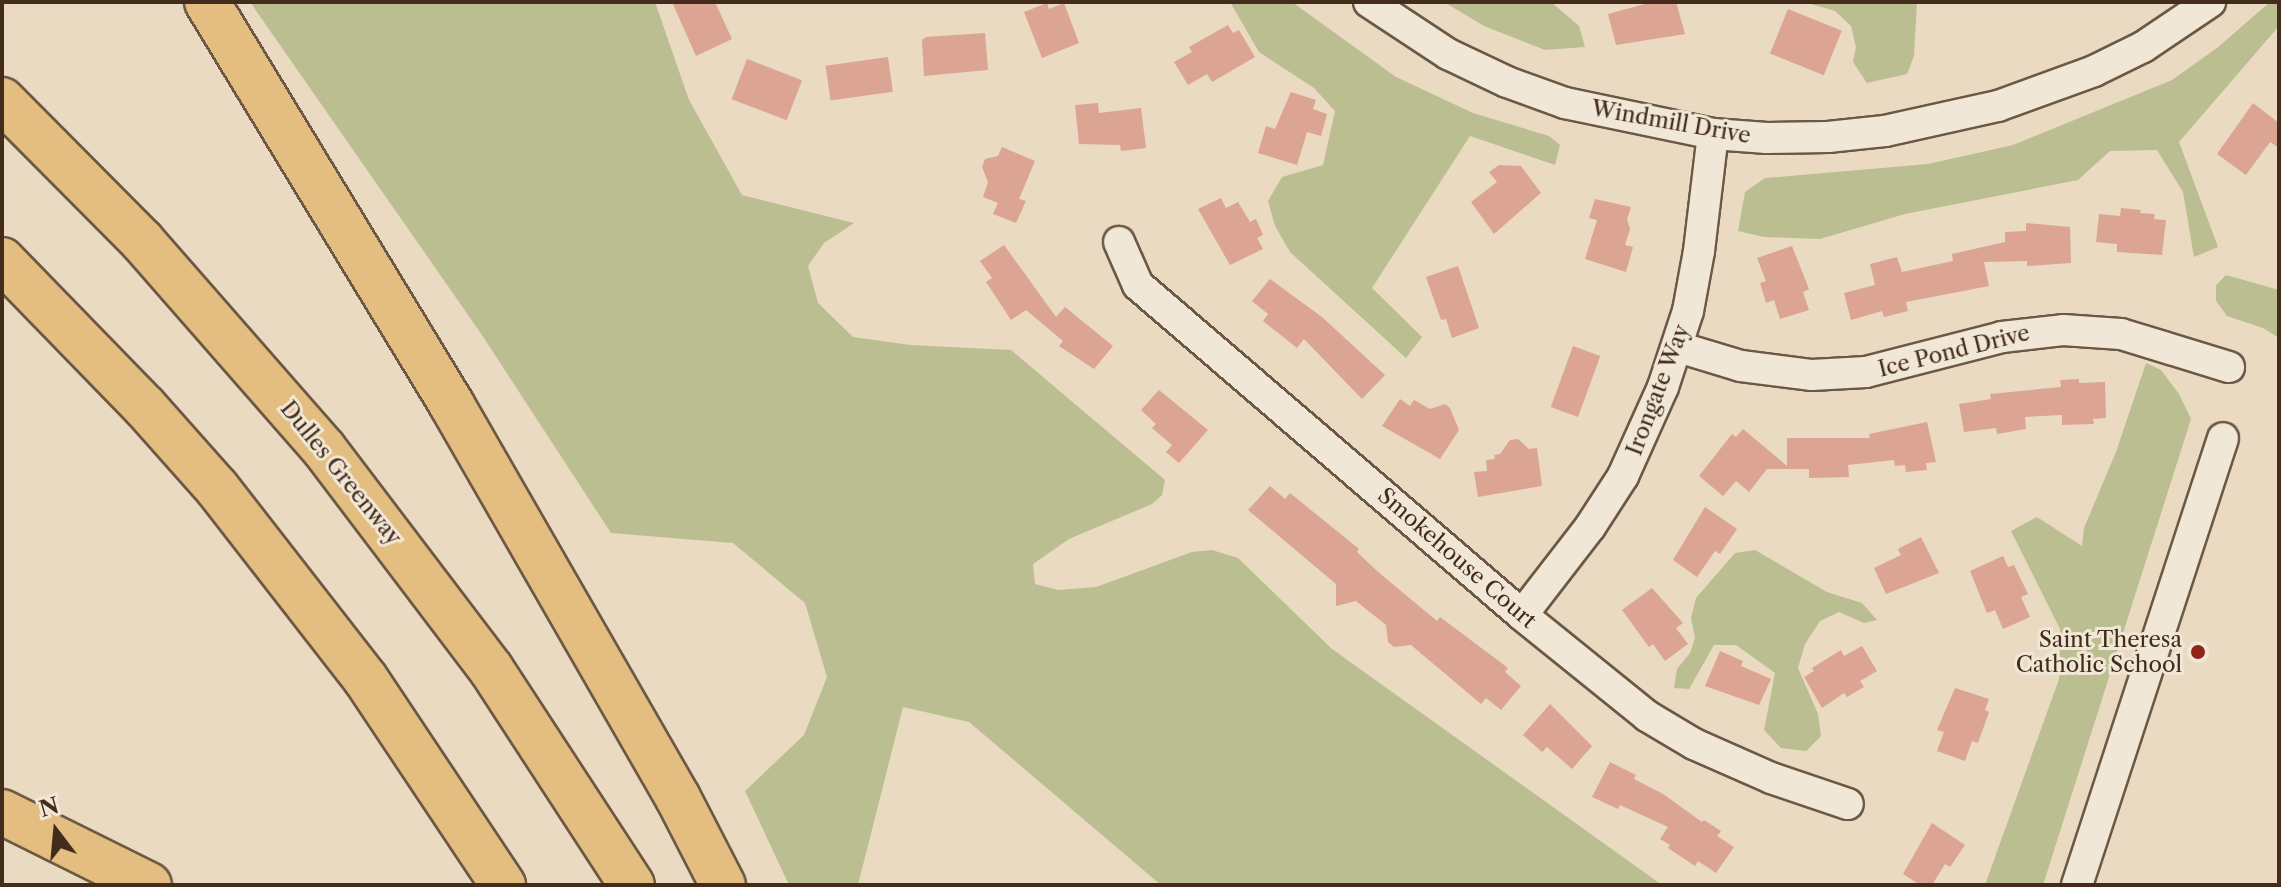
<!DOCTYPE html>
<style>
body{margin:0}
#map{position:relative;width:2281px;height:887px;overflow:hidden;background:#e9dac1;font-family:"Libre Caslon Text",serif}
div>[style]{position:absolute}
.green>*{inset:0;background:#bbbe90}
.building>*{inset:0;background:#dca493;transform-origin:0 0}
.roads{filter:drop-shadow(2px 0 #6c5844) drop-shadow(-2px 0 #6c5844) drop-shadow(0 2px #6c5844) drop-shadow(0 -2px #6c5844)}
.minor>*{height:30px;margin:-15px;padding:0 15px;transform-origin:15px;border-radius:15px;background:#f1e7d7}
.highway>*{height:44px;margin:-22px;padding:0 22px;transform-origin:22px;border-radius:22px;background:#e4bd80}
.dots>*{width:22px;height:22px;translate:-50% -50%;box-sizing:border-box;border:4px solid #f1e7d7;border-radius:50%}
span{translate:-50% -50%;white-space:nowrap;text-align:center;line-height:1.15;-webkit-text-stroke:6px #f1e7d7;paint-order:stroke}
.street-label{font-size:22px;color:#432c1b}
.poi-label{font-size:22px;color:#432c1b}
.right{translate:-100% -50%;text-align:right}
.frame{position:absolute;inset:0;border:4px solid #432c1b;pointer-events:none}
.north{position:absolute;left:16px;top:791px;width:80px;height:80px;-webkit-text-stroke:6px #f1e7d7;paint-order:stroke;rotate:344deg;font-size:22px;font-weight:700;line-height:32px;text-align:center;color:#432c1b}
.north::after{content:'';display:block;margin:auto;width:28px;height:36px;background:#432c1b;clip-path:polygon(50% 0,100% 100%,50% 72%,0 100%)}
</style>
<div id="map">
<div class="green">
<div style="clip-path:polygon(250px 2px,655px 2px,689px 100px,742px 195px,854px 223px,824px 243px,808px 266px,818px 303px,853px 337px,910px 345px,1011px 350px,1165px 480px,1162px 495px,1152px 504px,1069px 539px,1033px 564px,1035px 584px,1058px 590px,1096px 587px,1192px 552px,1212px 550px,1238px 558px,1332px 649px,1662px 885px,1161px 885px,969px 722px,903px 707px,858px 885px,789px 885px,745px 791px,804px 735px,827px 677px,805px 603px,733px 543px,611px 533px,482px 335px)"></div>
<div style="clip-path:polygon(1230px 2px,1292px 2px,1396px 77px,1473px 113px,1549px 136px,1560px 145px,1555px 165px,1470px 136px,1372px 288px,1422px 337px,1406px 358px,1290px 252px,1275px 226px,1268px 201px,1282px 177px,1323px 165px,1335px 111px,1314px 88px,1259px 52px)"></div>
<div style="clip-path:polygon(1444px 2px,1551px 2px,1579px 26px,1585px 47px,1545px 50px,1484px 26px)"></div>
<div style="clip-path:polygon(1804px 2px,1917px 2px,1914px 56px,1907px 74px,1867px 83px,1853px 62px,1856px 47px,1851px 26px,1835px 11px)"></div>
<div style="clip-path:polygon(2270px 2px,2279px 2px,2279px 26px,2179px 142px,2218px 247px,2194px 257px,2183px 192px,2157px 150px,2110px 151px,2078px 180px,1905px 214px,1820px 239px,1764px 237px,1738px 231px,1745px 192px,1765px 178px,1928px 164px,2013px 145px,2172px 80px,2217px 48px)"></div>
<div style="clip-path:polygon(2226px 275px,2279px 290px,2279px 338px,2263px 328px,2227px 316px,2216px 301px,2216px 285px)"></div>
<div style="clip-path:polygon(2146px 363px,2161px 370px,2179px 394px,2191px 419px,2043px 885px,1985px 885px,2059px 679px,2060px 629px,2011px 531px,2037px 517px,2082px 546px,2084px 528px,2116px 452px)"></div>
<div style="clip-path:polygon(1755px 550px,1827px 592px,1862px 603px,1877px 620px,1864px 623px,1839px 612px,1820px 621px,1805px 644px,1798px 668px,1818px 714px,1821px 736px,1806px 751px,1781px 748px,1764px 730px,1775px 673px,1736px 645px,1714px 645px,1689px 689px,1674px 688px,1677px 669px,1690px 653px,1695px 638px,1691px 618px,1696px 598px,1735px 553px)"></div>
</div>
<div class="building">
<div style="clip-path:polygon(672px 2px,715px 2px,732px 39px,696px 56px)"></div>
<div style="clip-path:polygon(1652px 2px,1676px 2px,1685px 34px,1616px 45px,1608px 14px)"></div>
<div style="clip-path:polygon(1047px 3px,1049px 9px,1064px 3px,1079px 43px,1042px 58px,1024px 12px)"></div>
<div style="left:1788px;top:9px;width:58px;height:48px;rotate:22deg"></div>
<div style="clip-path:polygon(1228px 25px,1233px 33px,1239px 30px,1255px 57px,1212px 82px,1207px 74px,1188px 85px,1174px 62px,1192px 52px,1189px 47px)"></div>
<div style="clip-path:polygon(985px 33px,988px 70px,924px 76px,922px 40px,926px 37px)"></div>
<div style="left:888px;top:57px;width:35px;height:63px;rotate:82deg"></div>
<div style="left:747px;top:59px;width:59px;height:43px;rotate:21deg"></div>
<div style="clip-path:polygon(1291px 92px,1316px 100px,1313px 109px,1327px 114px,1321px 136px,1307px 132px,1297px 165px,1258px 153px,1266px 126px,1275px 129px)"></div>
<div style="clip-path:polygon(1098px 103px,1099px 113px,1141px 108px,1146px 148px,1121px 151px,1120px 145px,1079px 144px,1075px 105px)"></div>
<div style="clip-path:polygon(2253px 103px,2279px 123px,2279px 148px,2270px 142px,2246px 175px,2217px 154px)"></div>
<div style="clip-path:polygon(1002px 147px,1035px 161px,1019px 199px,1026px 201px,1016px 223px,993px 214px,998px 203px,983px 197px,988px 182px,982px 167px,985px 159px,998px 156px)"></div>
<div style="clip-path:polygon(1499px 165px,1521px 166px,1541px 193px,1494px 234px,1471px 202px,1497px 182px,1489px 172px)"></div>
<div style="clip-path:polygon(1221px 198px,1226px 208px,1238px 202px,1250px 222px,1256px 219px,1263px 235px,1257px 238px,1263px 249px,1230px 265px,1198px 209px)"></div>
<div style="clip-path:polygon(1595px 199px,1631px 207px,1627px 219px,1630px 229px,1625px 245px,1633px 247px,1626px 272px,1585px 259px,1597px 220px,1589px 218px)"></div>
<div style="clip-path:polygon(2121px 208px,2141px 210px,2140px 213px,2155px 214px,2154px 219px,2166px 220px,2162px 255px,2117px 252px,2117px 244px,2096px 242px,2099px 214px,2120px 216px)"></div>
<div style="clip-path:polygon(2026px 223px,2070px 227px,2071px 263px,2027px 266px,2027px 261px,1984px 262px,1989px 286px,1906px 302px,1908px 311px,1884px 317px,1882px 311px,1851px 320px,1844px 293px,1875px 285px,1870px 264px,1897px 257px,1902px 272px,1953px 261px,1952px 254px,2005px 242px,2005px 232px,2026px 231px)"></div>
<div style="clip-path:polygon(1004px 245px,1056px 317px,1065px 307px,1113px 346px,1094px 369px,1059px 346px,1063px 341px,1026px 310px,1011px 320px,986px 282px,992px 278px,980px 261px)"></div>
<div style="clip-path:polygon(1792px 246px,1809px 289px,1803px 292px,1809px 310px,1780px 319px,1774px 300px,1766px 303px,1760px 283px,1766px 281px,1757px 258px)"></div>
<div style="clip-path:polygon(1458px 266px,1479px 328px,1452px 338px,1446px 319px,1441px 320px,1426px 277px)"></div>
<div style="clip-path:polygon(1270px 279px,1322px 317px,1385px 375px,1362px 399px,1304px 339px,1297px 348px,1263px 321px,1268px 314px,1252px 301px)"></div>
<div style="left:1573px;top:346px;width:29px;height:65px;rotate:20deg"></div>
<div style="clip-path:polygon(2079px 379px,2079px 383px,2105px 382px,2106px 418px,2093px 419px,2094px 424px,2062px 425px,2062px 415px,2025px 417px,2026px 429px,1997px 434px,1996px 428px,1964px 432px,1959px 404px,1991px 399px,1990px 394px,2061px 387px,2060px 380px)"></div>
<div style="clip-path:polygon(1159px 390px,1208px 430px,1179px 463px,1166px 452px,1172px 445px,1152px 428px,1156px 424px,1141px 410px)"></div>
<div style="clip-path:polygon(1400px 399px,1410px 406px,1414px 400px,1430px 409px,1445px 404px,1450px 408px,1459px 430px,1440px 459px,1382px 426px)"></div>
<div style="clip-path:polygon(1927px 422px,1936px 462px,1926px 463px,1927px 470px,1906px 472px,1905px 465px,1895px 466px,1894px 460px,1848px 465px,1849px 477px,1809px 478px,1809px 469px,1767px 469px,1749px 492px,1736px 481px,1723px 496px,1699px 476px,1732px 434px,1736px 437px,1743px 429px,1787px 466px,1787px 438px,1870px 438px,1869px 434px)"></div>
<div style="clip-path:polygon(1518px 439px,1529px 449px,1537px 448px,1542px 486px,1478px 497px,1474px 472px,1487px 471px,1486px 460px,1495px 459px,1494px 455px,1500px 454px,1510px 440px)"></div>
<div style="clip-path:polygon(1270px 486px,1285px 499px,1290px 493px,1359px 549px,1357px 552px,1377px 571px,1437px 621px,1440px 617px,1508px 668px,1505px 672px,1521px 686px,1501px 710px,1486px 698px,1481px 704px,1411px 645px,1394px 647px,1388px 642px,1386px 625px,1356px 601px,1336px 606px,1336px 584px,1248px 510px)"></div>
<div style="clip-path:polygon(1705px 507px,1737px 529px,1720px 554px,1715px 551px,1697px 577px,1673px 560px)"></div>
<div style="clip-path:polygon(1921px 537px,1939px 573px,1886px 594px,1874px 568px,1901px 555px,1898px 549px)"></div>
<div style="clip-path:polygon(2003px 556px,2008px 567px,2014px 565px,2028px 594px,2021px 597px,2030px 617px,2003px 629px,1995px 610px,1987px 613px,1970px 571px)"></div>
<div style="clip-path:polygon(1652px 588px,1683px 623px,1676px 628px,1688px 644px,1665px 661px,1653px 644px,1649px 647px,1622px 610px)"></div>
<div style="clip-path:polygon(1862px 646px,1877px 671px,1860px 681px,1864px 687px,1847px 697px,1844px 693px,1822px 708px,1804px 677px,1814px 671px,1812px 668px,1841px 650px,1844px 656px)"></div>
<div style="clip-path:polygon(1720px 651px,1743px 661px,1741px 666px,1771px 679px,1759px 705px,1705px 686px)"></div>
<div style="clip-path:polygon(1955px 688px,1989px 699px,1985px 710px,1989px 712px,1978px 743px,1972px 741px,1965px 761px,1937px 751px,1944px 732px,1937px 730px)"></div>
<div style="clip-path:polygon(1550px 704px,1592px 746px,1572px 769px,1547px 747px,1542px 752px,1523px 735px)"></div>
<div style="clip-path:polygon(1610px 762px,1636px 775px,1634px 779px,1663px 794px,1702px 822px,1704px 820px,1721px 831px,1717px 836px,1734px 847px,1716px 873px,1698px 861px,1695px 866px,1668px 848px,1670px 845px,1660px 839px,1668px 827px,1620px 805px,1618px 809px,1592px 797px)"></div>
<div style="clip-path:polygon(1932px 823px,1965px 845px,1950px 867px,1945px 864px,1932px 885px,1920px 885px,1903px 874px)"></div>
</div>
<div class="roads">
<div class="minor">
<div style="left:1369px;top:2px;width:95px;rotate:33.4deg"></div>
<div style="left:1448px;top:54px;width:65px;rotate:25.4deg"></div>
<div style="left:1507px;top:82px;width:62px;rotate:19.9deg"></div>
<div style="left:1565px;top:103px;width:151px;rotate:11.8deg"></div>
<div style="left:1713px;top:134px;width:54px;rotate:4.2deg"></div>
<div style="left:1767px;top:138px;width:61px;rotate:-0.9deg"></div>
<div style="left:1828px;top:137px;width:57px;rotate:-6deg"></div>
<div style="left:1885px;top:131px;width:116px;rotate:-12.5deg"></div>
<div style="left:1998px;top:106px;width:102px;rotate:-20deg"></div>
<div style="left:2094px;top:71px;width:55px;rotate:-26.1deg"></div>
<div style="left:2143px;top:47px;width:81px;rotate:-33.9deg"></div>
<div style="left:1119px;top:242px;width:47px;rotate:66.2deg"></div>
<div style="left:1138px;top:285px;width:506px;rotate:40.67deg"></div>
<div style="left:1522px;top:615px;width:161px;rotate:38.9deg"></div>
<div style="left:1647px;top:716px;width:55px;rotate:30.8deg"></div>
<div style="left:1694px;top:744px;width:84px;rotate:23.8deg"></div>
<div style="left:1771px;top:778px;width:81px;rotate:18.7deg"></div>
<div style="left:1678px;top:347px;width:66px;rotate:16.8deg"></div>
<div style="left:1741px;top:366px;width:72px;rotate:7.2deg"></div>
<div style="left:1812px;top:375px;width:54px;rotate:-3.2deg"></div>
<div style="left:1866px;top:372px;width:140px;rotate:-14.4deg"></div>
<div style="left:2002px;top:337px;width:61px;rotate:-6.5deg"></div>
<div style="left:2063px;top:330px;width:58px;rotate:3.9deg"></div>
<div style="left:2121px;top:334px;width:113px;rotate:17deg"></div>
<div style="left:1522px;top:615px;width:111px;rotate:-52.3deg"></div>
<div style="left:1590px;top:527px;width:61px;rotate:-57.1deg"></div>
<div style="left:1623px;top:476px;width:98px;rotate:-65.8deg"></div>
<div style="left:1663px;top:387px;width:80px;rotate:-71.8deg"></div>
<div style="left:1688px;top:311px;width:61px;rotate:-79.6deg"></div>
<div style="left:1699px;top:251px;width:118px;rotate:-83.2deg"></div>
<div style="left:2077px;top:885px;width:470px;rotate:-71.9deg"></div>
</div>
<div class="highway">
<div style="left:207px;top:2px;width:472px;rotate:58.7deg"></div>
<div style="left:452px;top:405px;width:453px;rotate:60.1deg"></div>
<div style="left:678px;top:798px;width:98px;rotate:62.7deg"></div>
<div style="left:2px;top:100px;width:199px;rotate:45.2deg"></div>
<div style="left:142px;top:241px;width:276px;rotate:48.8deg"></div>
<div style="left:324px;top:449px;width:276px;rotate:52.8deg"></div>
<div style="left:491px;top:669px;width:258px;rotate:56.9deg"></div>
<div style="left:2px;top:260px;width:205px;rotate:45.8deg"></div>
<div style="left:145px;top:407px;width:108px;rotate:48.4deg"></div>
<div style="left:217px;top:488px;width:241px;rotate:52.1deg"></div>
<div style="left:365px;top:678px;width:249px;rotate:56.3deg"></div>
<div style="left:2px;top:812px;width:164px;rotate:26.4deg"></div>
</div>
</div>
<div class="dots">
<div style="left:2198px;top:652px;background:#8f2418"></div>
</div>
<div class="street-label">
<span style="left:1671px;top:122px;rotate:10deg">Windmill Drive</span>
<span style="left:1954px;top:351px;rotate:-14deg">Ice Pond Drive</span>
<span style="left:1658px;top:390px;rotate:-69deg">Irongate Way</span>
<span style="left:341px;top:473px;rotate:51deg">Dulles Greenway</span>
<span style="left:1457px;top:558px;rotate:41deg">Smokehouse Court</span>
</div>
<div class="poi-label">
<span class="right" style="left:2182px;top:652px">Saint Theresa<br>Catholic School</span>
</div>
<div class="frame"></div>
<div class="north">N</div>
</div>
